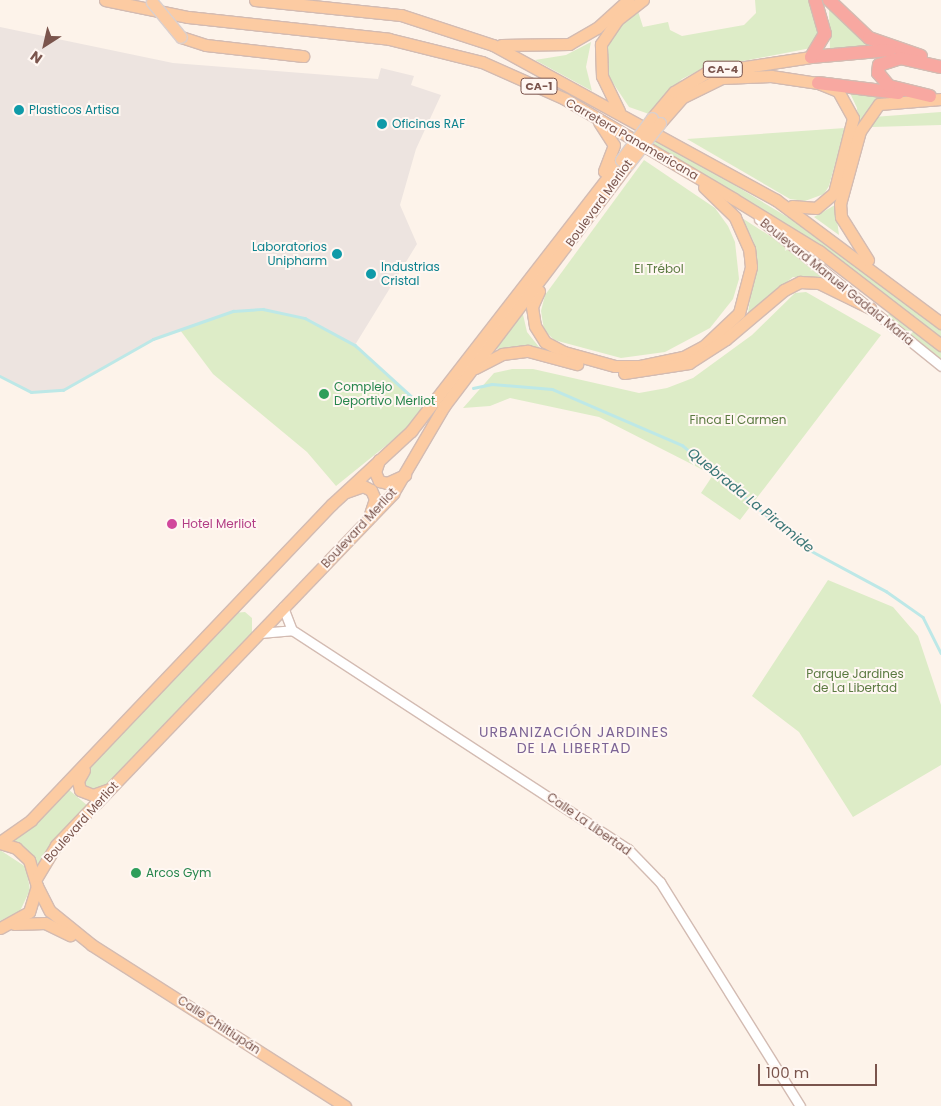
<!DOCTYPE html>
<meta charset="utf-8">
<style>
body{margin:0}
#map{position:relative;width:941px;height:1106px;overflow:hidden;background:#fdf3ea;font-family:Poppins,sans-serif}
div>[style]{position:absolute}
.industrial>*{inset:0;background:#ede4e0}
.green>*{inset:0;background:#ddecc7}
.stream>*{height:2.5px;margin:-1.25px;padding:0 1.25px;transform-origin:1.25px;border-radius:1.25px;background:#bde8e7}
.roads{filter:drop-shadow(1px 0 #d3bbb2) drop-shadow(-1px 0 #d3bbb2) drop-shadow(0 1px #d3bbb2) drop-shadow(0 -1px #d3bbb2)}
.minor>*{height:9px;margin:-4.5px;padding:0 4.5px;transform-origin:4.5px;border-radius:4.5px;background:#fff}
.major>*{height:11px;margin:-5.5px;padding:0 5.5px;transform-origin:5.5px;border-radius:5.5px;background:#fccba2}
.highway>*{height:12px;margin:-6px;padding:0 6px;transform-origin:6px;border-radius:6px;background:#f8a8a1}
.bridges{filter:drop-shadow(1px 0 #dacfcd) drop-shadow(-1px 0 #dacfcd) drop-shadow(0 1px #dacfcd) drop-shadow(0 -1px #dacfcd)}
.major-bridge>*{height:11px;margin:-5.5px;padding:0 5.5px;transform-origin:5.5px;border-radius:5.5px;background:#fccba2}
.dots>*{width:14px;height:14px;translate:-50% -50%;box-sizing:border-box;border:2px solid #fff7f2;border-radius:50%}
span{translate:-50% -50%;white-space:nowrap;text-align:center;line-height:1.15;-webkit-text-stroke:4px #fff7f2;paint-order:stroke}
.shield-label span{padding:1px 4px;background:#fff7f2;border:1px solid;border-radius:4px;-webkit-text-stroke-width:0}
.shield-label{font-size:11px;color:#7a544c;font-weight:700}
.culture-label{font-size:12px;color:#0d838f}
.left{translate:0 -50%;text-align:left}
.right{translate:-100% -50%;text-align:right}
.street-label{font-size:12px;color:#7a544c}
.park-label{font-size:12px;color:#5b7a41}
.leisure-label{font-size:12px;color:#27864d}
.hotel-label{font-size:12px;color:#b23c85}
.water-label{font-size:14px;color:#3b7777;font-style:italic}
.neighbourhood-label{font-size:14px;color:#7c6495;letter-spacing:1px}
.north{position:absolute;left:20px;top:20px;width:50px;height:50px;-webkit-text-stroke:4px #fff7f2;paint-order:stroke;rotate:215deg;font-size:14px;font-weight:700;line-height:20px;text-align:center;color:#7a544c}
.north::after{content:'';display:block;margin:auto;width:18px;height:22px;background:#7a544c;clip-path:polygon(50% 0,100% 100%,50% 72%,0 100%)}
.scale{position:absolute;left:758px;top:1064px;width:119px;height:22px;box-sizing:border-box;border:2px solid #7a544c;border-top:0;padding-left:6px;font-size:15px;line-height:18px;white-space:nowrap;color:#7a544c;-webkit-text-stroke:4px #fff7f2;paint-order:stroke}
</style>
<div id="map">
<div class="industrial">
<div style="clip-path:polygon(0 27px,173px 63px,378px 79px,381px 68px,414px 76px,411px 85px,441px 95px,416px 149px,400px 205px,417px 244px,355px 345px,305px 318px,233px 311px,153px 339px,63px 390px,31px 392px,0 376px)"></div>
</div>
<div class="green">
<div style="clip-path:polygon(755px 0,809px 0,820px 36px,811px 48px,702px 69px,682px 79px,649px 114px,629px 107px,607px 74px,608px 39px,637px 8px,643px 27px,668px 22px,670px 30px,682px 36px,744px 25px,756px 13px)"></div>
<div style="clip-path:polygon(829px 9px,840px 15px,870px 45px,830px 50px)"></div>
<div style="clip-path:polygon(591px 42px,586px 67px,592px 91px,535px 60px,566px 55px)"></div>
<div style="clip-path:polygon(850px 93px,879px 97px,858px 124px,857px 108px)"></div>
<div style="clip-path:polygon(941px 112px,941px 125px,872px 127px,860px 137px,873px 117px)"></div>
<div style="clip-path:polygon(845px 128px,829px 186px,824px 194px,805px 201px,790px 199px,687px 139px)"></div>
<div style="clip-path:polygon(653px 136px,824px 239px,941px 330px,941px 338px,649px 143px)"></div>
<div style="clip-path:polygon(644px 160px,715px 208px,728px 226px,735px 242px,739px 279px,733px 299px,710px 328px,665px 352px,621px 358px,554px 340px,544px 330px,541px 311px,545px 295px)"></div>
<div style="clip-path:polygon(835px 205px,839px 235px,814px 217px)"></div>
<div style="clip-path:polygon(739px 216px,787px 247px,830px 282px,793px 277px,748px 313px,756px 257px,753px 240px)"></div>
<div style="clip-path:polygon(806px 292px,881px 335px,740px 520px,701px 493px,713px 475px,599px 417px,510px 398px,490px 406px,463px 408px,494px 373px,512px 369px,533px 369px,639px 393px,667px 388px,693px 378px,752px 335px,795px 293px)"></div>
<div style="clip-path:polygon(263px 309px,305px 318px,355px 345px,421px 405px,422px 411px,409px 427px,336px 486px,307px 452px,213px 374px,180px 330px,233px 311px)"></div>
<div style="clip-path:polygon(522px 310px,527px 332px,539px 347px,495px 349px)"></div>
<div style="clip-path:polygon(889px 313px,941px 350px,941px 360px,888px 316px)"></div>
<div style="clip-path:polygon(828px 580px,893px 607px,918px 636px,941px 705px,941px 765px,853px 817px,799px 732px,752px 696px)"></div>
<div style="clip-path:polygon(245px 612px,252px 618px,252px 634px,100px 791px,83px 791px,81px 778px,233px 613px)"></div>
<div style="clip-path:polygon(68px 789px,88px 806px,38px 864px,27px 850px,7px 842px,30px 827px)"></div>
<div style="clip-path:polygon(0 850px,26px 867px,30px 890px,20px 911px,0 921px)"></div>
</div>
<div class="stream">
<div style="left:0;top:376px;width:35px;rotate:27deg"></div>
<div style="left:31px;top:392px;width:32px;rotate:-4deg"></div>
<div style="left:63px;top:390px;width:103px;rotate:-29.5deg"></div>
<div style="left:153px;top:339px;width:85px;rotate:-19.3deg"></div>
<div style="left:233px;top:311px;width:30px;rotate:-4deg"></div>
<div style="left:263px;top:309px;width:43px;rotate:12.1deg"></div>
<div style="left:305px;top:318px;width:57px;rotate:28.4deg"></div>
<div style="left:355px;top:345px;width:89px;rotate:42.3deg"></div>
<div style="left:473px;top:388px;width:19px;rotate:-12deg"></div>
<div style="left:492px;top:384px;width:60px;rotate:4.8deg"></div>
<div style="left:552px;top:389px;width:142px;rotate:23.3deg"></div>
<div style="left:682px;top:445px;width:161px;rotate:39.7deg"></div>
<div style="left:806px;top:548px;width:91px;rotate:28.3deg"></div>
<div style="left:886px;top:591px;width:45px;rotate:35.1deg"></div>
<div style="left:923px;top:617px;width:40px;rotate:63.4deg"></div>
</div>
<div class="roads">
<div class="minor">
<div style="left:759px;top:219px;width:234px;rotate:38.9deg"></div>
<div style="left:283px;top:607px;width:25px;rotate:69deg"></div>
<div style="left:260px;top:633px;width:32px;rotate:-5deg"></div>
<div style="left:292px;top:630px;width:401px;rotate:33.1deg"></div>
<div style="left:628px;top:849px;width:46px;rotate:45.9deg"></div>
<div style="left:660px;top:882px;width:264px;rotate:58deg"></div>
</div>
<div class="major">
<div style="left:105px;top:0;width:85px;rotate:11.6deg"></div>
<div style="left:188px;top:17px;width:202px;rotate:6.2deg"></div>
<div style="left:389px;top:39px;width:96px;rotate:13.9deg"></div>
<div style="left:482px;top:62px;width:91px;rotate:24deg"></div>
<div style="left:565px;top:99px;width:196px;rotate:30.6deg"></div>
<div style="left:734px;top:199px;width:100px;rotate:31.5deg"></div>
<div style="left:819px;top:251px;width:154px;rotate:37.6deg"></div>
<div style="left:255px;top:0;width:147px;rotate:5.9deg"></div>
<div style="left:401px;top:15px;width:97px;rotate:18.1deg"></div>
<div style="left:493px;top:45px;width:323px;rotate:28.7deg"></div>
<div style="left:776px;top:200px;width:206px;rotate:36.7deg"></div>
<div style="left:181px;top:37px;width:26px;rotate:18deg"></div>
<div style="left:206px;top:45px;width:98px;rotate:6.5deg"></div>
<div style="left:501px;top:45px;width:68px;rotate:-0.8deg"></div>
<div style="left:569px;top:44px;width:32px;rotate:-30deg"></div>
<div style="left:597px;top:28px;width:42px;rotate:-42.1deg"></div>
<div style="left:619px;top:111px;width:39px;rotate:-116deg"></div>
<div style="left:602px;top:76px;width:32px;rotate:-92deg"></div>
<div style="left:601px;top:44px;width:29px;rotate:-56deg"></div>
<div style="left:617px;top:20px;width:33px;rotate:-38deg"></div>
<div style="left:652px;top:118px;width:34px;rotate:-50deg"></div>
<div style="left:674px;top:92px;width:37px;rotate:-31deg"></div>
<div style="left:706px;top:73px;width:106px;rotate:-8.7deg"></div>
<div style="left:599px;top:122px;width:27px;rotate:57deg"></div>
<div style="left:614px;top:145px;width:28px;rotate:111deg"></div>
<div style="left:660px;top:123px;width:35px;rotate:-49deg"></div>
<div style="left:683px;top:97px;width:43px;rotate:-26deg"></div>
<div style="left:722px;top:78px;width:49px;rotate:-2.3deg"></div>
<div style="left:771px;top:76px;width:48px;rotate:8.5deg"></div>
<div style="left:818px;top:83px;width:22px;rotate:22deg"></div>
<div style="left:838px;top:91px;width:31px;rotate:61deg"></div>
<div style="left:853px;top:118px;width:77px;rotate:104.2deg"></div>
<div style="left:834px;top:193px;width:23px;rotate:140deg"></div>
<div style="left:816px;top:208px;width:24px;rotate:-175deg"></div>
<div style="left:868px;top:260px;width:51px;rotate:-122.1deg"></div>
<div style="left:841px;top:217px;width:13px;rotate:-94deg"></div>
<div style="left:840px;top:204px;width:76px;rotate:-74.7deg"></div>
<div style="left:860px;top:131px;width:33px;rotate:-55deg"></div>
<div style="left:879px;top:104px;width:62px;rotate:-4.6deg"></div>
<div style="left:539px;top:291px;width:17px;rotate:114deg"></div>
<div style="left:532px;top:307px;width:19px;rotate:81deg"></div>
<div style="left:535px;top:326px;width:19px;rotate:58deg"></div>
<div style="left:545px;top:342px;width:21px;rotate:28deg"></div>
<div style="left:564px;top:352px;width:53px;rotate:15.4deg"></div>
<div style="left:615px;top:366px;width:25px"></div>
<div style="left:640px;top:366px;width:44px;rotate:-11.8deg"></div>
<div style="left:683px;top:357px;width:24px;rotate:-28deg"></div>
<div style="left:704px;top:346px;width:48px;rotate:-43.3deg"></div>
<div style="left:739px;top:313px;width:48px;rotate:-75.4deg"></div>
<div style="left:751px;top:267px;width:18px;rotate:-96deg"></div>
<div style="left:749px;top:249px;width:35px;rotate:-114deg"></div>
<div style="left:735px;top:217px;width:43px;rotate:-135.9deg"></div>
<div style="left:475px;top:368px;width:30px;rotate:-27deg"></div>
<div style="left:502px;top:354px;width:26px;rotate:-7deg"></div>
<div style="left:528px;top:351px;width:51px;rotate:14.9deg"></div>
<div style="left:624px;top:373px;width:66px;rotate:-8.7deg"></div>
<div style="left:689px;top:363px;width:44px;rotate:-33deg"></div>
<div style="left:726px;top:339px;width:76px;rotate:-40.2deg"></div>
<div style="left:784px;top:290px;width:18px;rotate:-27deg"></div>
<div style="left:800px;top:282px;width:19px;rotate:3deg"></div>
<div style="left:819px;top:283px;width:57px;rotate:26.1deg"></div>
<div style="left:379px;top:460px;width:13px;rotate:108deg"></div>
<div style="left:375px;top:472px;width:10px;rotate:66deg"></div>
<div style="left:379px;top:481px;width:8px;rotate:14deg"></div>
<div style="left:387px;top:483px;width:20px;rotate:-24deg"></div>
<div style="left:346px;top:492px;width:18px;rotate:-19deg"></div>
<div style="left:363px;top:486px;width:9px;rotate:27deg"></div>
<div style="left:371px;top:490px;width:10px;rotate:66deg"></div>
<div style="left:375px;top:499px;width:19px;rotate:108deg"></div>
<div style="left:84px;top:770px;width:13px;rotate:119deg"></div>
<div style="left:78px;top:781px;width:9px;rotate:77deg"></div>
<div style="left:80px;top:790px;width:14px;rotate:21deg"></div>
<div style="left:93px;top:795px;width:15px;rotate:-20deg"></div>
<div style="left:0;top:842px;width:38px;rotate:-35deg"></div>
<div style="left:31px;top:820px;width:436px;rotate:-46.4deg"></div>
<div style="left:332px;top:504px;width:108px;rotate:-42.7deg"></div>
<div style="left:411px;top:431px;width:343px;rotate:-52.2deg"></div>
<div style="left:0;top:843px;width:17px;rotate:17deg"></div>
<div style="left:16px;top:848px;width:18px;rotate:43deg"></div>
<div style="left:29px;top:860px;width:27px;rotate:73deg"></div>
<div style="left:37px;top:886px;width:27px;rotate:107deg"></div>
<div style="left:29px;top:912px;width:33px;rotate:151deg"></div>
<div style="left:37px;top:877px;width:37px;rotate:-59deg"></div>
<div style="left:56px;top:845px;width:487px;rotate:-46.2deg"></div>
<div style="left:393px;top:493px;width:101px;rotate:-59.6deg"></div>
<div style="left:444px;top:406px;width:304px;rotate:-52.8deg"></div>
<div style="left:37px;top:886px;width:28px;rotate:63deg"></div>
<div style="left:50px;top:911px;width:54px;rotate:39deg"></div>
<div style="left:92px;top:945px;width:300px;rotate:32.5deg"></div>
<div style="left:14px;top:924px;width:31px;rotate:-2deg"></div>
<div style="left:45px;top:923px;width:28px;rotate:26deg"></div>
</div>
<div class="highway">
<div style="left:829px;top:0;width:55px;rotate:43.5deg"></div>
<div style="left:869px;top:38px;width:55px;rotate:19.1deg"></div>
<div style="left:811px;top:57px;width:79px;rotate:-5.1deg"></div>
<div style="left:811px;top:57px;width:27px;rotate:-59deg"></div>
<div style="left:825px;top:34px;width:35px;rotate:-106deg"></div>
<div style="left:818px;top:83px;width:81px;rotate:7.1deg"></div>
<div style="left:930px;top:96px;width:42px;rotate:-166.3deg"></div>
<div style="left:889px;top:86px;width:17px;rotate:-130deg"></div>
<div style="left:878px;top:73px;width:8px;rotate:-83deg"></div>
<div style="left:879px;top:65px;width:22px;rotate:-18deg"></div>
<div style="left:900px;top:58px;width:42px;rotate:12.4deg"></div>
</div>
</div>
<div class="bridges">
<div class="major-bridge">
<div style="left:152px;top:2px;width:45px;rotate:50.4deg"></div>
<div style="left:621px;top:160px;width:52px;rotate:-53.6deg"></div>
<div style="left:628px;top:164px;width:52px;rotate:-52deg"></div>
</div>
</div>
<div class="dots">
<div style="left:19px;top:110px;background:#0f9aa8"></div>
<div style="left:382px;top:124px;background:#0f9aa8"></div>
<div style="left:337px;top:254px;background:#0f9aa8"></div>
<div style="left:371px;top:274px;background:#0f9aa8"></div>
<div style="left:324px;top:394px;background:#2e9e5b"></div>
<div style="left:172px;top:524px;background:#d1479c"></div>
<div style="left:136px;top:873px;background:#2e9e5b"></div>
</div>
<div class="shield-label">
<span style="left:723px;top:69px">CA-4</span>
<span style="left:539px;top:86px">CA-1</span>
</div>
<div class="culture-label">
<span class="left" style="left:29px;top:110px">Plasticos Artisa</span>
<span class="left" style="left:392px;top:124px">Oficinas RAF</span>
<span class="right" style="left:327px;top:254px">Laboratorios<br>Unipharm</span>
<span class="left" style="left:381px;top:274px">Industrias<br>Cristal</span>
</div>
<div class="street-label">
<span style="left:632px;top:139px;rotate:30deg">Carretera Panamericana</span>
<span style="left:599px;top:203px;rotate:-54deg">Boulevard Merliot</span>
<span style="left:837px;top:282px;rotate:39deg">Boulevard Manuel Gadala María</span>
<span style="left:359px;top:528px;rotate:-47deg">Boulevard Merliot</span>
<span style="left:81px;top:822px;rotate:-48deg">Boulevard Merliot</span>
<span style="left:589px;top:824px;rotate:35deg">Calle La Libertad</span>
<span style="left:219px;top:1025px;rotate:33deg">Calle Chiltiupán</span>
</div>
<div class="park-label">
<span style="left:659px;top:269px">El Trébol</span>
<span style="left:738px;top:420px">Finca El Carmen</span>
<span style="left:855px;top:681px">Parque Jardines<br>de La Libertad</span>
</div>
<div class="leisure-label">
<span class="left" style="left:334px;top:394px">Complejo<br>Deportivo Merliot</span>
<span class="left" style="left:146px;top:873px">Arcos Gym</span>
</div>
<div class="hotel-label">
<span class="left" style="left:182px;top:524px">Hotel Merliot</span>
</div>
<div class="water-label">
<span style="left:751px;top:500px;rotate:39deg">Quebrada La Piramide</span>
</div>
<div class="neighbourhood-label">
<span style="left:574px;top:740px">URBANIZACIÓN JARDINES<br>DE LA LIBERTAD</span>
</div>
<div class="north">N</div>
<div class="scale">100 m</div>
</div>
